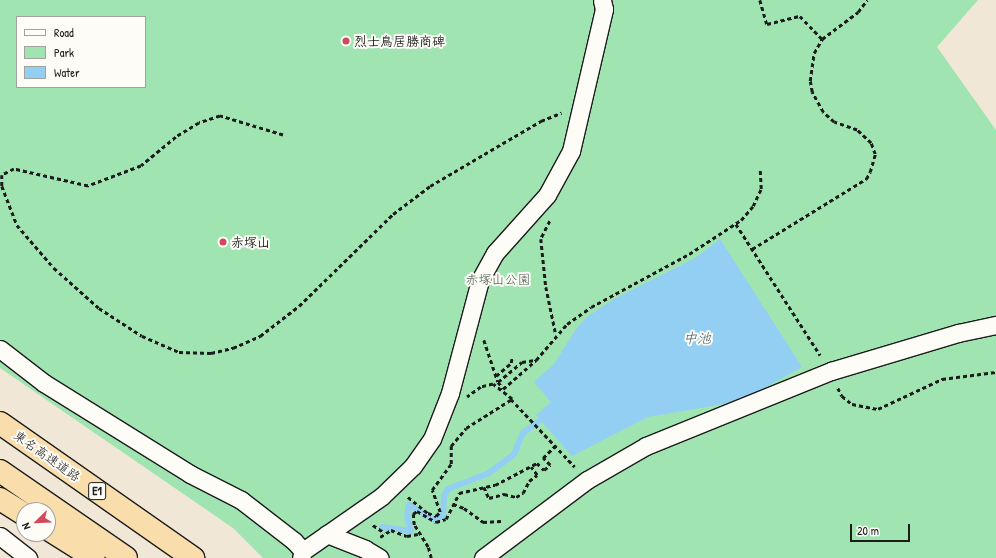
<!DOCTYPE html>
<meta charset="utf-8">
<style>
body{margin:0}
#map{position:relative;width:996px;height:558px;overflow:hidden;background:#f1e7d6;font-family:"Patrick Hand","Klee One",sans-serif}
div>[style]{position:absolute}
.green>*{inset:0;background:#a0e5b1}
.water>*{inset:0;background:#93cef3}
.stream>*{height:6px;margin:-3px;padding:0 3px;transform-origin:3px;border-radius:3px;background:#93cef3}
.path>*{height:2.5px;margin-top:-1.25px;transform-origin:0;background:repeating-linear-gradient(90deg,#1c1c1c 0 4px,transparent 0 7px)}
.roads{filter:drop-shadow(1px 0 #1c1c1c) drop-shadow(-1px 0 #1c1c1c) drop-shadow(0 1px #1c1c1c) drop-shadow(0 -1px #1c1c1c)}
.minor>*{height:17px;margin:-8.5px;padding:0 8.5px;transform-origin:8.5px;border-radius:8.5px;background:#fdfcf7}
.motorway>*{height:22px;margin:-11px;padding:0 11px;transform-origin:11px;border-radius:11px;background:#f9ddab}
.dots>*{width:11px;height:11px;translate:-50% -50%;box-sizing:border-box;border:2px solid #fdfcf7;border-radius:50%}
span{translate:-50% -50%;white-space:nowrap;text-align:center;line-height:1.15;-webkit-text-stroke:4px #fdfcf7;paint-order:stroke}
.shield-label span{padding:1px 3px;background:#fdfcf7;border:1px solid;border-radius:3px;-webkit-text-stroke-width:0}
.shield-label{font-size:12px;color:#1c1c1c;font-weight:700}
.poi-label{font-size:13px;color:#1c1c1c;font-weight:700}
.left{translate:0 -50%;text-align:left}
.park-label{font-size:13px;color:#445849}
.street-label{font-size:13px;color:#1c1c1c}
.water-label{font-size:14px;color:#465a67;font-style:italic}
.legend{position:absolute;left:16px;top:16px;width:130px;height:72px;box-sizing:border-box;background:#fdfcf7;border:1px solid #a3a29f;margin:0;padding:5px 7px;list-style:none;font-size:12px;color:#1c1c1c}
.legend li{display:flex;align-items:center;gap:8px;height:20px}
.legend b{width:20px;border:1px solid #a3a29f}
.north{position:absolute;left:16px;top:502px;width:40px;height:40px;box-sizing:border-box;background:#fdfcf7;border:1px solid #a3a29f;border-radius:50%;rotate:247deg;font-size:11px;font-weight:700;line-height:16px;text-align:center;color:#1c1c1c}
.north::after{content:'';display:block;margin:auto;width:14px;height:18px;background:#d1495b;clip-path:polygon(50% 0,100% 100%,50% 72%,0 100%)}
.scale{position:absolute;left:850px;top:524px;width:60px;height:18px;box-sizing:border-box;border:2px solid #1c1c1c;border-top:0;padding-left:5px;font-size:12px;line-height:14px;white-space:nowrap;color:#1c1c1c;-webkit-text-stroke:3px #fdfcf7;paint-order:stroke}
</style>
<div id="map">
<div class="green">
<div style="clip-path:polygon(evenodd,0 0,978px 0,937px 47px,996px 130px,996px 558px,263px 558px,233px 528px,0 368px,0 0,17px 17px,145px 17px,145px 87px,17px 87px,17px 17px)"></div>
</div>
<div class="water">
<div style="clip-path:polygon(720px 239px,802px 367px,755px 393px,724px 404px,648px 417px,572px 456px,536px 415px,551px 402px,534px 382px,554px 364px,576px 329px,588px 316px,616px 298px,695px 258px)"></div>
</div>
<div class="stream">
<div style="left:382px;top:527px;width:29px;rotate:8deg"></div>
<div style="left:411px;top:531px;width:15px;rotate:-106deg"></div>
<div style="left:407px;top:517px;width:12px;rotate:-81deg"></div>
<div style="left:409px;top:505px;width:28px;rotate:30deg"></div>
<div style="left:433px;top:519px;width:10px;rotate:-17deg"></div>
<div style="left:443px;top:516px;width:20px;rotate:-87deg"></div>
<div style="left:444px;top:496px;width:8px;rotate:-60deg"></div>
<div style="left:448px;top:489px;width:44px;rotate:-21.3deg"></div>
<div style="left:489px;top:473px;width:31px;rotate:-37deg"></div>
<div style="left:514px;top:454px;width:23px;rotate:-67deg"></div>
<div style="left:523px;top:433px;width:21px;rotate:-37deg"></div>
</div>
<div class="path">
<div style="left:760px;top:0;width:25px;rotate:74deg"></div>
<div style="left:767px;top:24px;width:34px;rotate:-14deg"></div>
<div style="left:800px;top:16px;width:32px;rotate:46deg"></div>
<div style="left:283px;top:135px;width:66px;rotate:-163.2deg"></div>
<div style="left:220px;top:116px;width:22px;rotate:162deg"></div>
<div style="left:199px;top:123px;width:27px;rotate:149deg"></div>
<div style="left:176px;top:137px;width:45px;rotate:140.4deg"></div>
<div style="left:141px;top:166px;width:57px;rotate:159.3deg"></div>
<div style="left:88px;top:186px;width:76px;rotate:-167.1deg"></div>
<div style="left:14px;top:169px;width:13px;rotate:153deg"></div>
<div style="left:2px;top:175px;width:11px;rotate:90deg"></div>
<div style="left:2px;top:186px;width:42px;rotate:69deg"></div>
<div style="left:17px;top:225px;width:57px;rotate:49.3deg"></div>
<div style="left:54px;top:268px;width:60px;rotate:41.6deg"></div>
<div style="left:99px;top:308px;width:51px;rotate:33.1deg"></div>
<div style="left:142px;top:336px;width:40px;rotate:23.4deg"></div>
<div style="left:179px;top:352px;width:32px;rotate:2deg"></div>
<div style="left:211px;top:353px;width:23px;rotate:-13deg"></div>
<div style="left:233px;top:348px;width:30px;rotate:-24deg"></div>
<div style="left:260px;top:336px;width:49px;rotate:-37.6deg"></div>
<div style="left:299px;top:306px;width:132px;rotate:-44.4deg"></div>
<div style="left:393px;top:214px;width:46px;rotate:-37.1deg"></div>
<div style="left:430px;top:186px;width:129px;rotate:-30.4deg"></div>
<div style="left:541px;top:121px;width:22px;rotate:-22deg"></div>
<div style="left:550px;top:221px;width:20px;rotate:117deg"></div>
<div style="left:541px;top:239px;width:48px;rotate:84.1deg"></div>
<div style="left:546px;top:287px;width:49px;rotate:78.2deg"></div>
<div style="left:736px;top:224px;width:156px;rotate:57.3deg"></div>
<div style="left:752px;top:249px;width:134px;rotate:-31.6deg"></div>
<div style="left:866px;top:179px;width:8px;rotate:-60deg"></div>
<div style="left:870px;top:172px;width:19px;rotate:-74deg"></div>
<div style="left:875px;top:154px;width:12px;rotate:-110deg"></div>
<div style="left:871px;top:143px;width:19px;rotate:-137deg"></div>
<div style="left:857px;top:130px;width:24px;rotate:-161deg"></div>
<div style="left:834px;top:122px;width:15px;rotate:-138deg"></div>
<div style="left:823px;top:112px;width:23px;rotate:-119deg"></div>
<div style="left:812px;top:92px;width:11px;rotate:-100deg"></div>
<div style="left:810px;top:81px;width:28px;rotate:-82deg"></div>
<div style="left:814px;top:53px;width:16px;rotate:-60deg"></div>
<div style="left:822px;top:39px;width:45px;rotate:-36.9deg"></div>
<div style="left:858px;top:12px;width:15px;rotate:-53deg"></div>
<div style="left:484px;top:340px;width:44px;rotate:71.6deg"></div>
<div style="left:498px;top:382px;width:8px;rotate:50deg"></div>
<div style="left:496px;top:376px;width:20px;rotate:-41deg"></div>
<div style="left:511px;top:363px;width:6px;rotate:-81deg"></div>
<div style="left:498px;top:382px;width:31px;rotate:-40deg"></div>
<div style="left:522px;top:362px;width:13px;rotate:-9deg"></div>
<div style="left:838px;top:388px;width:9px;rotate:63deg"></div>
<div style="left:842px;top:396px;width:13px;rotate:39deg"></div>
<div style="left:852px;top:404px;width:26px;rotate:11deg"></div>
<div style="left:878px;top:409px;width:71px;rotate:-25.1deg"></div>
<div style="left:942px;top:379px;width:54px;rotate:-7.4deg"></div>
<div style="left:503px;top:389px;width:44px;rotate:-41.3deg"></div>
<div style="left:536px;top:360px;width:48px;rotate:-49.3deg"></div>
<div style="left:567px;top:324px;width:29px;rotate:-35deg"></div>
<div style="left:591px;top:307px;width:111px;rotate:-28.4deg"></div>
<div style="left:689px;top:254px;width:62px;rotate:-33.2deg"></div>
<div style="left:741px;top:220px;width:18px;rotate:-49deg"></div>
<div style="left:753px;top:206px;width:19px;rotate:-65deg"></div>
<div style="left:761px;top:189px;width:19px;rotate:-93deg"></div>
<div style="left:511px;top:399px;width:93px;rotate:46.7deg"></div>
<div style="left:484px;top:487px;width:12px;rotate:66deg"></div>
<div style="left:489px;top:498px;width:16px;rotate:-15deg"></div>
<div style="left:504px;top:494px;width:12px;rotate:14deg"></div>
<div style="left:516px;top:497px;width:8px;rotate:-30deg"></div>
<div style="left:523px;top:493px;width:13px;rotate:-63deg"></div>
<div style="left:529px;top:481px;width:10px;rotate:-37deg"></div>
<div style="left:537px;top:475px;width:10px;rotate:-127deg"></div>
<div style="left:408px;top:497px;width:26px;rotate:39deg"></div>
<div style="left:428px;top:513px;width:9px;rotate:21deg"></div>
<div style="left:436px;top:516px;width:6px;rotate:-45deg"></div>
<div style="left:440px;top:512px;width:23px;rotate:-110deg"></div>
<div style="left:432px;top:490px;width:32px;rotate:-54deg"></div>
<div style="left:451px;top:464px;width:18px;rotate:-90deg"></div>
<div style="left:451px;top:446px;width:23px;rotate:-50deg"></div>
<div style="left:466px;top:428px;width:54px;rotate:-32.2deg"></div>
<div style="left:512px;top:399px;width:24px;rotate:-142deg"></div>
<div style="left:493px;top:384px;width:12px;rotate:166deg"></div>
<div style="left:481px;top:387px;width:17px;rotate:144deg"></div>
<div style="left:453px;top:504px;width:12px;rotate:20deg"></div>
<div style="left:464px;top:508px;width:24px;rotate:36deg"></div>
<div style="left:483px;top:522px;width:18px;rotate:-3deg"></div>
<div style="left:373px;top:525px;width:14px;rotate:34deg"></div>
<div style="left:380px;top:537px;width:13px;rotate:-32deg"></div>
<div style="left:391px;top:530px;width:17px;rotate:21deg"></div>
<div style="left:407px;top:536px;width:11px;rotate:-10deg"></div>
<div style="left:431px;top:558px;width:11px;rotate:-105deg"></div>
<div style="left:428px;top:547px;width:26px;rotate:-122deg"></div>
<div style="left:414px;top:525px;width:11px;rotate:-95deg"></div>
<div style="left:413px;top:514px;width:5px;rotate:-37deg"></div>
<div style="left:417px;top:511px;width:22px;rotate:30deg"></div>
<div style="left:436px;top:522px;width:10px;rotate:-17deg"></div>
<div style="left:446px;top:519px;width:29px;rotate:-63deg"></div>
<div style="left:459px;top:493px;width:37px;rotate:-13deg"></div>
<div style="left:495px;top:485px;width:47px;rotate:-27.6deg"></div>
<div style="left:537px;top:463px;width:10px;rotate:45deg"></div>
<div style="left:544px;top:470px;width:8px;rotate:-40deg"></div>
<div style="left:550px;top:465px;width:10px;rotate:-135deg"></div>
<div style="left:543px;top:458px;width:17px;rotate:-45deg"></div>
</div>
<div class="roads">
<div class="minor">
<div style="left:0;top:349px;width:56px;rotate:37.7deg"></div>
<div style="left:44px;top:383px;width:172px;rotate:31.9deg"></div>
<div style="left:190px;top:474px;width:57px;rotate:27deg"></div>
<div style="left:241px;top:500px;width:67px;rotate:37.7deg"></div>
<div style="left:294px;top:541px;width:13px;rotate:48deg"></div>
<div style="left:303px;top:551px;width:7px;rotate:106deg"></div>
<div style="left:327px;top:534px;width:41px;rotate:21.5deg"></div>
<div style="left:365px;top:549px;width:17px;rotate:31deg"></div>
<div style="left:0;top:536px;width:36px;rotate:38deg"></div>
<div style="left:303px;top:551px;width:96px;rotate:-34.8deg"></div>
<div style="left:382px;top:496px;width:43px;rotate:-44.1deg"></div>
<div style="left:413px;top:466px;width:33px;rotate:-55deg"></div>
<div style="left:432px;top:439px;width:49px;rotate:-68.6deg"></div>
<div style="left:450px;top:393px;width:117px;rotate:-75.1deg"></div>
<div style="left:480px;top:280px;width:31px;rotate:-61deg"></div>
<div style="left:495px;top:253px;width:78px;rotate:-48.1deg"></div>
<div style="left:547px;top:195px;width:50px;rotate:-61.4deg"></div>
<div style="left:571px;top:151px;width:146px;rotate:-76.9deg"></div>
<div style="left:604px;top:9px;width:9px;rotate:-103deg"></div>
<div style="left:483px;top:558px;width:130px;rotate:-36.9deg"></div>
<div style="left:587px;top:480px;width:68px;rotate:-30deg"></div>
<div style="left:646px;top:446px;width:200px;rotate:-22.1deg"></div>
<div style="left:831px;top:371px;width:133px;rotate:-16.7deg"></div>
<div style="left:958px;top:333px;width:39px;rotate:-12deg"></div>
</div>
<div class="motorway">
<div style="left:0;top:423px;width:236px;rotate:35deg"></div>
<div style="left:0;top:471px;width:153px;rotate:34.6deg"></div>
<div style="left:0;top:499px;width:28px;rotate:32deg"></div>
<div style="left:48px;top:529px;width:54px;rotate:32.2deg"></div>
</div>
</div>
<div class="dots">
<div style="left:346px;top:41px;background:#d1495b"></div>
<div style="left:223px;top:242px;background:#d1495b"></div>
</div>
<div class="shield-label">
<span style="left:97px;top:491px">E1</span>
</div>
<div class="poi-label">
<span class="left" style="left:354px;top:41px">烈士鳥居勝商碑</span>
<span class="left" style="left:231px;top:242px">赤塚山</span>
</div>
<div class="park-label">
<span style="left:498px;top:279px">赤塚山公園</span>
</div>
<div class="street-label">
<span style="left:47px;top:456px;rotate:35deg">東名高速道路</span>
</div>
<div class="water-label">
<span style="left:697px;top:338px">中池</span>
</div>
<ul class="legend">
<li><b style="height:5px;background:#fdfcf7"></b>Road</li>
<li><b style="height:11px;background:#a0e5b1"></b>Park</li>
<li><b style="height:11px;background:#93cef3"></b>Water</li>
</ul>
<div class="north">N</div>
<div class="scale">20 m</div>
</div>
